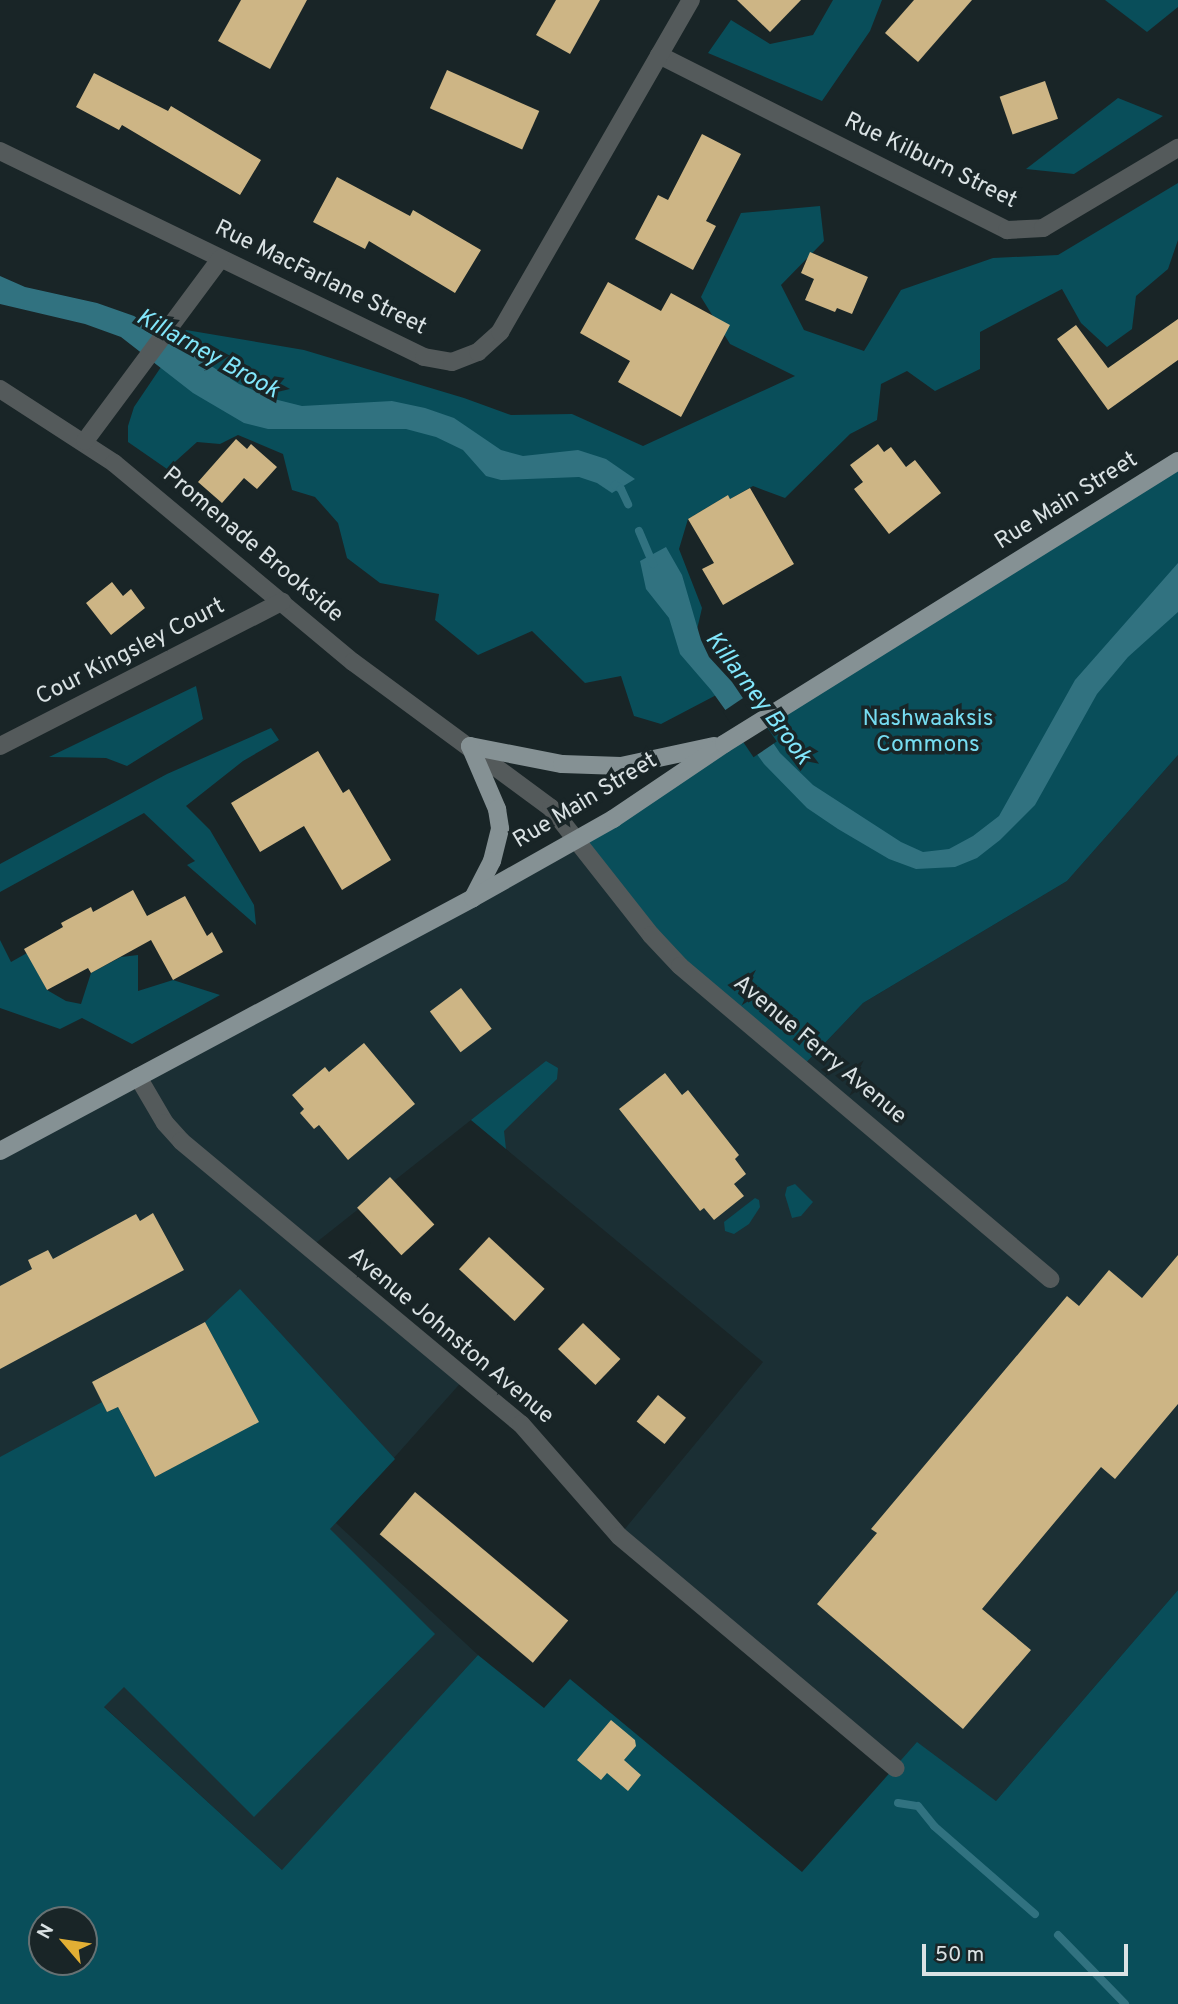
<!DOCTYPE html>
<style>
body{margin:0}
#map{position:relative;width:1178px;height:2004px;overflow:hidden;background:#192527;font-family:Overpass,sans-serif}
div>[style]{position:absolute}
.built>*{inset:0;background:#1b2f34}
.green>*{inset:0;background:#094e5a}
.water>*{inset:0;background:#317280}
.pier>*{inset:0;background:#192527;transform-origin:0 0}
.stream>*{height:8px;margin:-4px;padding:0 4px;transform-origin:4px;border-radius:4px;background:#317280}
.building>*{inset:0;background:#cdb585;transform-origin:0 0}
.minor>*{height:18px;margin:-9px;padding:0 9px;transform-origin:9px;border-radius:9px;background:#545a5b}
.major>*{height:18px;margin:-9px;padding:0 9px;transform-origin:9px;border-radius:9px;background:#859194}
span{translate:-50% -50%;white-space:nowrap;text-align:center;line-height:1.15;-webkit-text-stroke:7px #192527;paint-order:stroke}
.street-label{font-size:23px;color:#dae2e4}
.park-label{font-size:23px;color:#76dcf1}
.water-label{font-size:24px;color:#82e7fc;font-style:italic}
.north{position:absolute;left:28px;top:1906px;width:70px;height:70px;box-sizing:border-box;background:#192527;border:2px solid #667173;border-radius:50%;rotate:299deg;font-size:19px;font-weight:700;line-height:28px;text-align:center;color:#dae2e4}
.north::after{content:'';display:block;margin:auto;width:24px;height:32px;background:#e2af34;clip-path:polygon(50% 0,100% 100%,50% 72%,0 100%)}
.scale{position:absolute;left:922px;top:1944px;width:206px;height:32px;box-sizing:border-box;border:4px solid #dae2e4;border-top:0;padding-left:9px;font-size:21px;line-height:24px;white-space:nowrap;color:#dae2e4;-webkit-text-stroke:5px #192527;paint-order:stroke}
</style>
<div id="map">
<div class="built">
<div style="clip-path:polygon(1178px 755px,1178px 1590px,996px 1801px,968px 1783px,895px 1768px,619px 1536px,763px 1362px,471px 1120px,308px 1249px,465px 1378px,336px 1523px,478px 1655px,283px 1871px,26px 1635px,0 1643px,0 1151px,576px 840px,801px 1068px,863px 1003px,1067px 881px)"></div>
</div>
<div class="green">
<div style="clip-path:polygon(833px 0,882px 0,870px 31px,822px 101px,708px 53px,731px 20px,770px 44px,813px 35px)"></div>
<div style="clip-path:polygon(1105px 0,1178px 0,1178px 7px,1147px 32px)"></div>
<div style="clip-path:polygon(1118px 98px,1163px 116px,1074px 174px,1026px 169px)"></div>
<div style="clip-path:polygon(1178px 183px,1178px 240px,1168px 269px,1136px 296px,1132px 329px,1107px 347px,1081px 323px,1062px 289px,980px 332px,980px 369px,935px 391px,907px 371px,881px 384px,877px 420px,850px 434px,785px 498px,753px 486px,730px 499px,728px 495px,688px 519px,679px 549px,702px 608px,692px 651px,724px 691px,661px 724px,634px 716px,621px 676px,585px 683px,532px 631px,478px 655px,435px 620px,439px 594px,380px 583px,347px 558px,338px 523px,315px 497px,292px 490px,283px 454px,238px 435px,220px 444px,197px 442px,167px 469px,128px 442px,128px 426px,134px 407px,186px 330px,304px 350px,464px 398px,511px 415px,572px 414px,643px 446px,795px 376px,730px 344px,701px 297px,741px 213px,820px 206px,824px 241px,781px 285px,804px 330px,864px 351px,901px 290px,993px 258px,1058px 255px)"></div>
<div style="clip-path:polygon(1178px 461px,1178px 755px,1067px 881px,863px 1003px,801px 1068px,680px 965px,576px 840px)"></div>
<div style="clip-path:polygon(196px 686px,203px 719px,127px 766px,106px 758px,49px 757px)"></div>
<div style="clip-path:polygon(271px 728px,279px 740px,243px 761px,186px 806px,210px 830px,254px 905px,256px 925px,187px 865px,195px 861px,144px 813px,0 892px,0 864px,167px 774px)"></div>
<div style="clip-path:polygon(0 940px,11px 962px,27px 953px,47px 990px,66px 1001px,81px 1004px,91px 973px,121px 957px,138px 955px,138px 991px,173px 980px,220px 995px,132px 1044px,82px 1018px,60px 1029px,0 1008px)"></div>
<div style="clip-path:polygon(546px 1061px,558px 1068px,557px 1079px,504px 1131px,506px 1149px,471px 1120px)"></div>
<div style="clip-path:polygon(795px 1184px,813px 1202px,801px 1216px,792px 1218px,785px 1195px,787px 1187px)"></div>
<div style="clip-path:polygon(755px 1198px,759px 1200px,760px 1207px,749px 1224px,734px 1234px,725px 1231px,724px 1222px)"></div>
<div style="clip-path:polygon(evenodd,240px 1289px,395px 1459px,330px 1529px,435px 1634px,254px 1817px,124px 1687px,104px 1707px,282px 1870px,478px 1655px,544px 1708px,570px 1679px,802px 1872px,917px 1742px,996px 1801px,1178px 1590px,1178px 2004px,0 2004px,0 1457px,102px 1402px,107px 1412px,118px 1407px,155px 1477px,258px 1421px,205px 1322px,240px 1289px,42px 1920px,84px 1920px,84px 1962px,42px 1962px,42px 1920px)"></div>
</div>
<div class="water">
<div style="clip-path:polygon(0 276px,25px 287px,97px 303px,134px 316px,239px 384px,274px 399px,302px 406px,392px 401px,425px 408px,454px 418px,501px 450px,523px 456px,578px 450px,606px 459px,635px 479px,612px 493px,597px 483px,579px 477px,501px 480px,486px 476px,463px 450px,436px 437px,406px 429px,268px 429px,244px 423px,193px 393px,121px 337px,85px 324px,0 304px)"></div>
<div style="clip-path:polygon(666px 547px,682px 575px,701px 640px,709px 657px,732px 682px,780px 753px,813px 785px,901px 842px,923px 852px,949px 849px,973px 836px,999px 816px,1075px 680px,1178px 563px,1178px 612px,1128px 657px,1097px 694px,1035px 805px,1000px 840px,977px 858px,955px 867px,916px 869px,889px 859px,838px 829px,807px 808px,764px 764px,711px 690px,680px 654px,669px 618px,646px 589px,640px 561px)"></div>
</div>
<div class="pier">
<div style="left:746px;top:696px;width:55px;height:28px;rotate:56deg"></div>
</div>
<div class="stream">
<div style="left:615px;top:485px;width:7px;rotate:34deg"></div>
<div style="left:621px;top:489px;width:17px;rotate:65deg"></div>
<div style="left:639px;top:531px;width:36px;rotate:67deg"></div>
<div style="left:898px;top:1803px;width:20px;rotate:9deg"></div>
<div style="left:918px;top:1806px;width:26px;rotate:51deg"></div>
<div style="left:934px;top:1826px;width:134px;rotate:41.1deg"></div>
<div style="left:1058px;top:1935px;width:96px;rotate:45.8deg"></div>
</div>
<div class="building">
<div style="clip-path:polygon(241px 0,307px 0,270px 69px,218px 41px)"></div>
<div style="clip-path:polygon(556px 0,600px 0,570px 54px,536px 35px)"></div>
<div style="clip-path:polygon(737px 0,801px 0,770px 32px)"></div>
<div style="clip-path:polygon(914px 0,972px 0,918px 62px,885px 33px)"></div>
<div style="left:447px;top:70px;width:101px;height:42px;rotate:24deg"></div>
<div style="clip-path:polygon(94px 73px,168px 111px,171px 106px,261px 160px,240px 195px,122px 125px,119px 130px,76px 107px)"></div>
<div style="left:1045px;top:81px;width:40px;height:48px;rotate:71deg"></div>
<div style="clip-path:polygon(702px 134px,741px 154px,706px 221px,716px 226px,693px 270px,635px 239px,658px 195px,668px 200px)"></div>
<div style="clip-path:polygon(337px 177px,410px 216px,413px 210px,481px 250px,455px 293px,369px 241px,365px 249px,313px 222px)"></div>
<div style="clip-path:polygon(810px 252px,868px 277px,852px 314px,837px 308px,835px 312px,805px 300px,814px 279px,801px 273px)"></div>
<div style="clip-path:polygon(608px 282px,661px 311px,671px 293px,730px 325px,681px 417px,618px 382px,630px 361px,580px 333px)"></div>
<div style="clip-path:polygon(1178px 319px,1178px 360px,1108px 410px,1057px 339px,1076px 325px,1108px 368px)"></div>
<div style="clip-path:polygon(236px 439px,247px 449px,251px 444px,277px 467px,257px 489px,244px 478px,222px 503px,198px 482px)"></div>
<div style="clip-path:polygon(878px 444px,884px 452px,891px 447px,906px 467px,915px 460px,941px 493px,889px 534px,854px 489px,863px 482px,850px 465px)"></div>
<div style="clip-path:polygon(750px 488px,794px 564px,723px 605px,702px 569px,714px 563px,688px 519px,728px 495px,730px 499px)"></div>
<div style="clip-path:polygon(112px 582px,123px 596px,131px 589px,145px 608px,111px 635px,86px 603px)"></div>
<div style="clip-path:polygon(318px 751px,343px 793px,349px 789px,391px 860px,342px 890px,304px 826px,260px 852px,231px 803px)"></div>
<div style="clip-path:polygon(133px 890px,147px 916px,185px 896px,207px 936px,212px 932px,223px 952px,173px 980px,151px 940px,91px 973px,88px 968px,47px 990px,24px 949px,63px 927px,61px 923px,91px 907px,93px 912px)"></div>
<div style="left:461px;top:988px;width:51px;height:39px;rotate:53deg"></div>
<div style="clip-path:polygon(364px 1043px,415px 1104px,348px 1160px,319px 1125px,314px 1129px,300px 1113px,304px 1109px,292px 1095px,325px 1067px,329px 1072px)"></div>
<div style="clip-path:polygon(665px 1073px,682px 1095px,688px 1090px,739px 1155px,735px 1159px,746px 1174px,734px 1184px,744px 1196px,714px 1220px,704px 1208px,700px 1211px,619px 1109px)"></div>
<div style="left:390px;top:1177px;width:65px;height:45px;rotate:47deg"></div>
<div style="clip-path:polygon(153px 1213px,184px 1270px,0 1369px,0 1286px,32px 1269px,28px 1260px,48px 1250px,53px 1259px,136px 1214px,140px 1221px)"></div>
<div style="left:489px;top:1237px;width:76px;height:44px;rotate:43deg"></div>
<div style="clip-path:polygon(1178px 1255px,1178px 1404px,1115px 1479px,1101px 1467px,982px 1609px,1031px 1650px,963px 1729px,817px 1604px,877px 1533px,871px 1529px,1067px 1296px,1079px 1306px,1109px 1270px,1142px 1298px)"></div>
<div style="clip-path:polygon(205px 1322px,259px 1422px,155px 1477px,118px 1407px,107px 1412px,92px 1382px)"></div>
<div style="left:583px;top:1323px;width:52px;height:36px;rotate:44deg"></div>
<div style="left:658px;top:1395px;width:36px;height:34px;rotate:39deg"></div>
<div style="left:415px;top:1492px;width:200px;height:55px;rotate:40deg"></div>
<div style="clip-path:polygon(611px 1720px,635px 1740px,636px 1746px,624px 1760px,641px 1775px,628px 1791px,607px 1773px,601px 1780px,577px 1760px)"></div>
</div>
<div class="minor">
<div style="left:659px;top:55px;width:390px;rotate:26.7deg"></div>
<div style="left:1007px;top:230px;width:36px;rotate:-3deg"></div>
<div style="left:1043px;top:228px;width:157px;rotate:-30.7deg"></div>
<div style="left:0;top:151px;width:471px;rotate:25.9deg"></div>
<div style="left:424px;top:357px;width:28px;rotate:10deg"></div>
<div style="left:452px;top:362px;width:28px;rotate:-21deg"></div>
<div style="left:478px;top:352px;width:30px;rotate:-42deg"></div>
<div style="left:500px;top:332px;width:383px;rotate:-60.1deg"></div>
<div style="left:0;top:389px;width:136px;rotate:33deg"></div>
<div style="left:114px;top:463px;width:311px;rotate:39.8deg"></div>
<div style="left:353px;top:662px;width:246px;rotate:36.4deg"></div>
<div style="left:551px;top:808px;width:162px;rotate:51.8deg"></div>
<div style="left:651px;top:935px;width:42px;rotate:46.9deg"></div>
<div style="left:680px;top:966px;width:485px;rotate:40.2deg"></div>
<div style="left:85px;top:441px;width:227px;rotate:-53.4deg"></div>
<div style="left:0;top:746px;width:317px;rotate:-27.1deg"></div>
<div style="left:138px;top:1077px;width:53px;rotate:59.6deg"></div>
<div style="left:165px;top:1123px;width:24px;rotate:48deg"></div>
<div style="left:181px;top:1141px;width:442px;rotate:39.8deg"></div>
<div style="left:521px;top:1424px;width:149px;rotate:48.8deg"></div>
<div style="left:619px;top:1536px;width:361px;rotate:40deg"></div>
</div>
<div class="major">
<div style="left:470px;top:746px;width:94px;rotate:11.1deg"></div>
<div style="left:562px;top:764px;width:59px;rotate:1.9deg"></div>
<div style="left:621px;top:766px;width:95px;rotate:-12.1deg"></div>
<div style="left:470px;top:746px;width:69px;rotate:66.8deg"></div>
<div style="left:497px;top:809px;width:20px;rotate:81deg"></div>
<div style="left:500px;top:829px;width:33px;rotate:104deg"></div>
<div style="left:492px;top:861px;width:42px;rotate:117.2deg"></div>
<div style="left:0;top:1151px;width:536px;rotate:-28.14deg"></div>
<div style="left:473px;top:898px;width:161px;rotate:-29.4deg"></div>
<div style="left:613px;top:819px;width:134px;rotate:-34deg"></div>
<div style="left:724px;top:744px;width:535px;rotate:-31.94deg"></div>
</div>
<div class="street-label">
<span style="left:930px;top:162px;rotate:26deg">Rue Kilburn Street</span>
<span style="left:320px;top:279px;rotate:26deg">Rue MacFarlane Street</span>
<span style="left:1067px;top:502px;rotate:-32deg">Rue Main Street</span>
<span style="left:252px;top:546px;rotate:40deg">Promenade Brookside</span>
<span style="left:131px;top:653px;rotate:-27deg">Cour Kingsley Court</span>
<span style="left:586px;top:802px;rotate:-31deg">Rue Main Street</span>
<span style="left:819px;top:1051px;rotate:40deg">Avenue Ferry Avenue</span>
<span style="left:450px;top:1337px;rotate:40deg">Avenue Johnston Avenue</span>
</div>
<div class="park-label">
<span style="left:928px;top:733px">Nashwaaksis<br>Commons</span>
</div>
<div class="water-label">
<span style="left:207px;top:355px;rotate:29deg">Killarney Brook</span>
<span style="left:757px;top:699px;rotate:53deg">Killarney Brook</span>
</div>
<div class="north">N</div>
<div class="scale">50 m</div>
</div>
